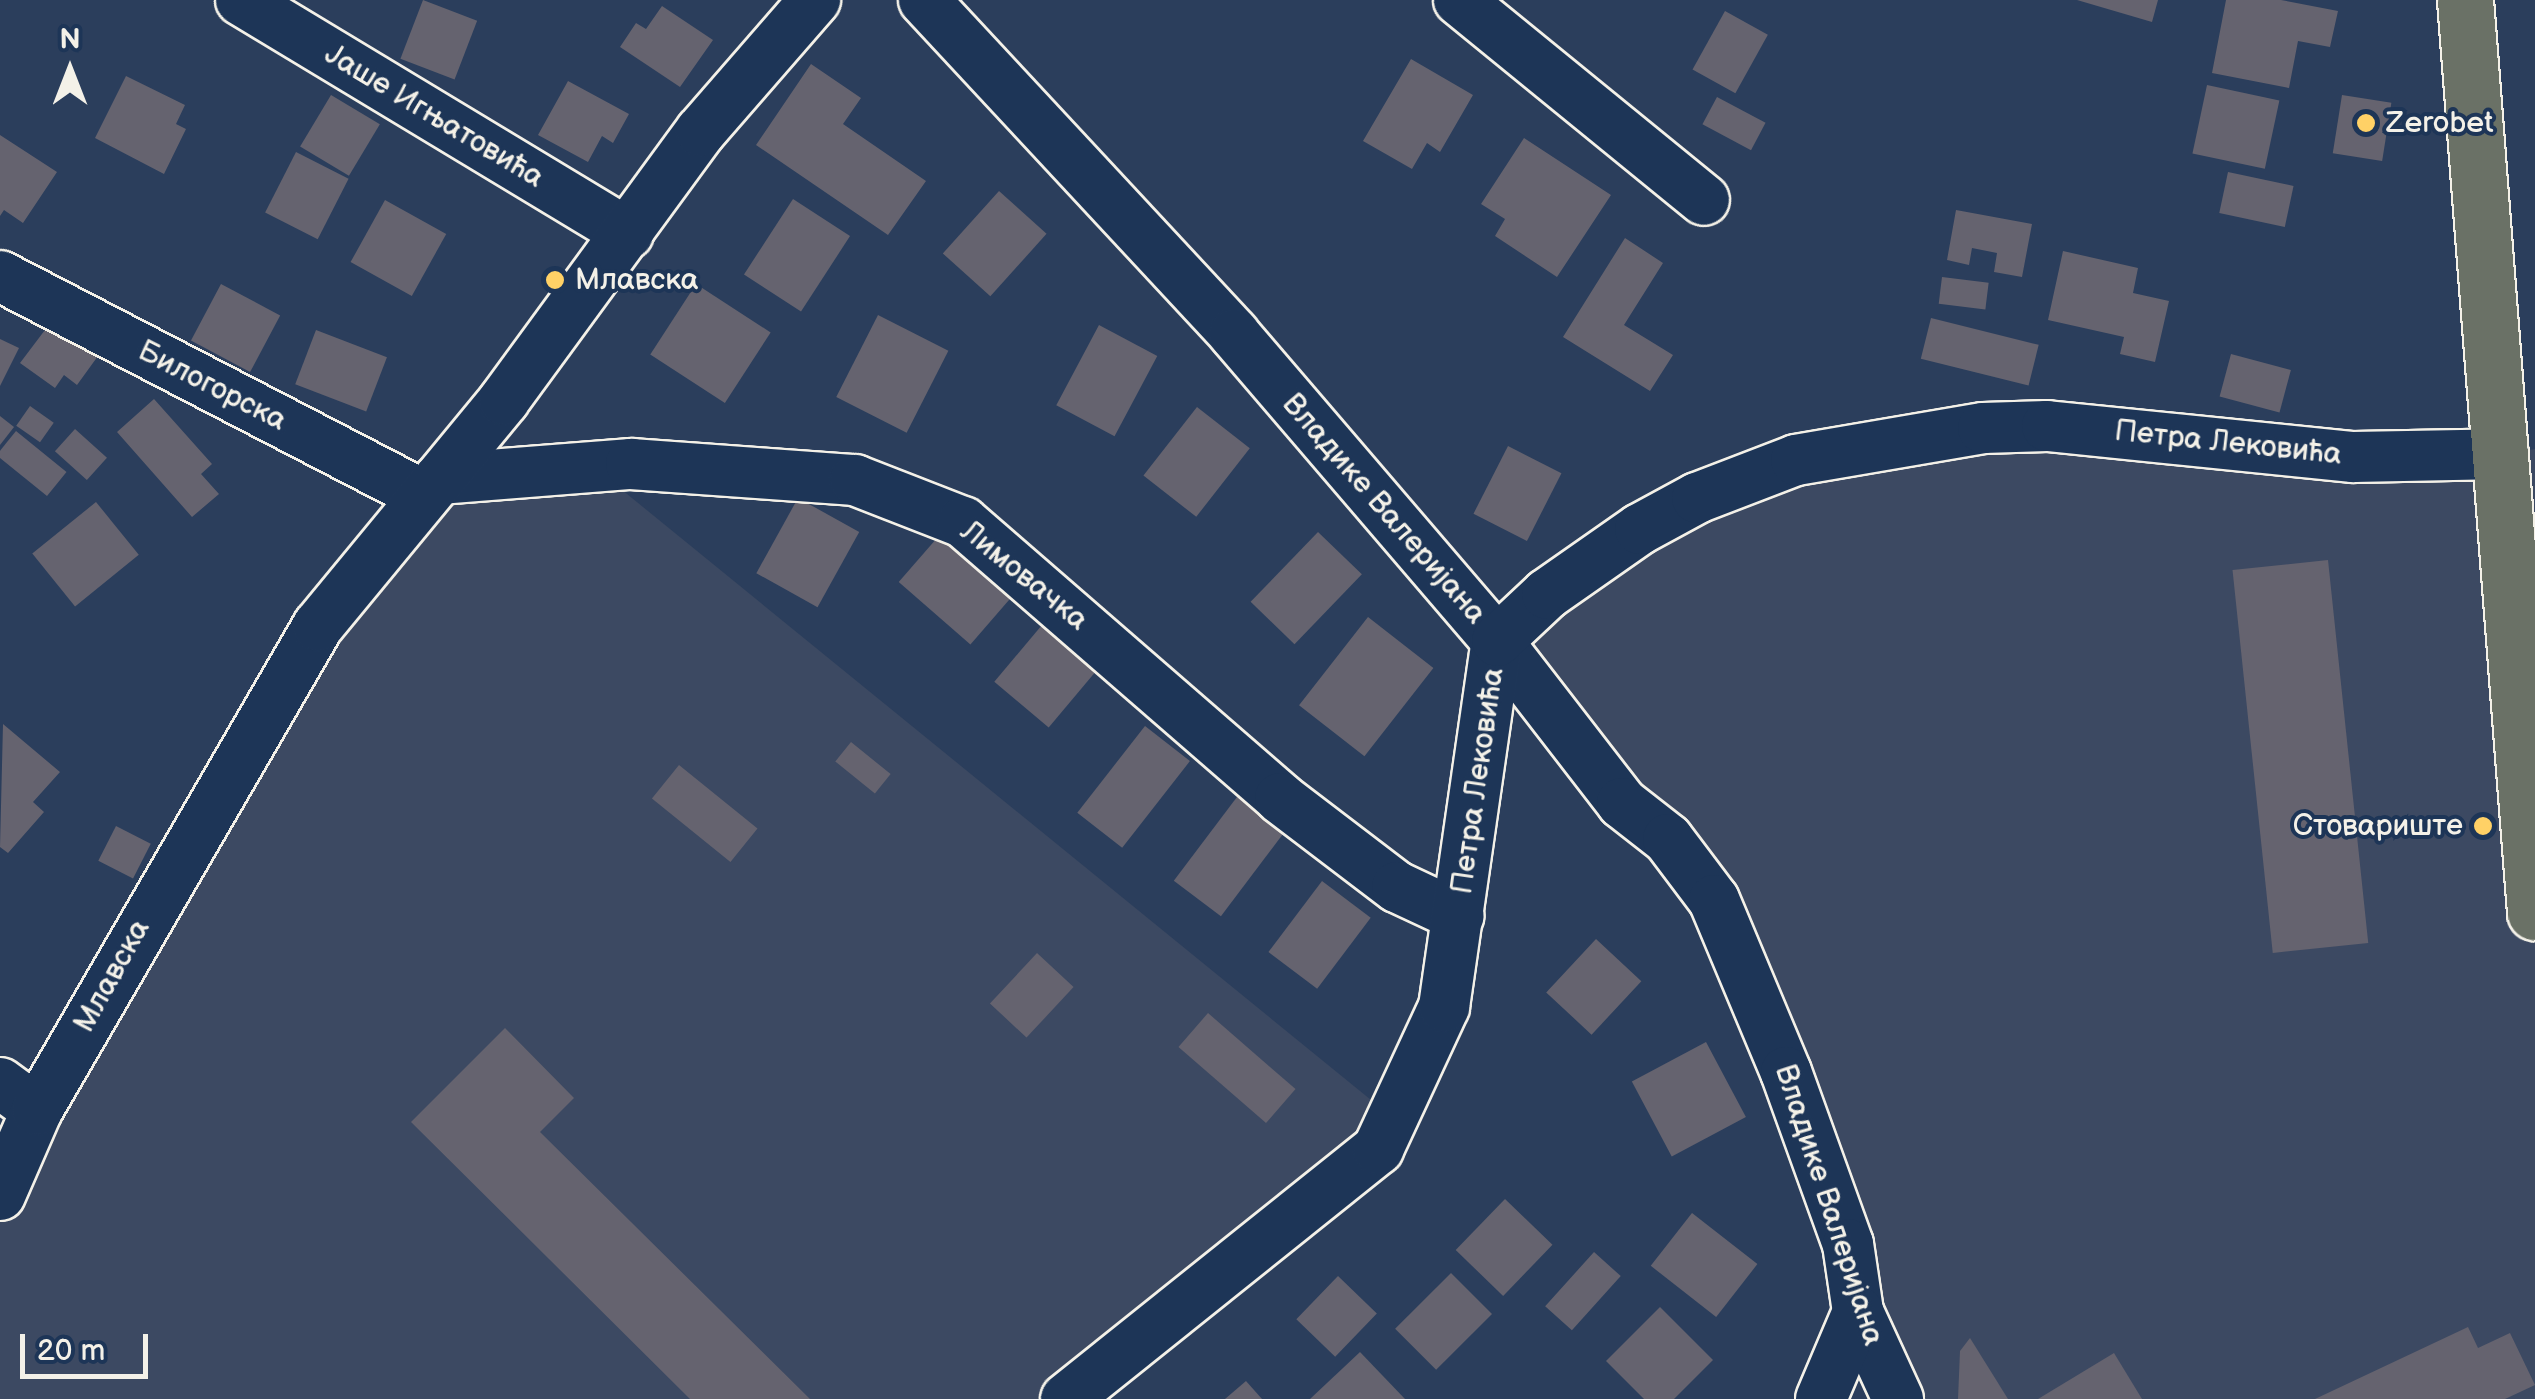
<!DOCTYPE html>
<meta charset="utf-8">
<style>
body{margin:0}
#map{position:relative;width:2535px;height:1399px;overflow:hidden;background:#2b3e5c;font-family:"Balsamiq Sans",sans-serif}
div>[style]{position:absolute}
.built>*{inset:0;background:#3c4962}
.building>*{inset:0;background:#65636f;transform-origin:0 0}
.roads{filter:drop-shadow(2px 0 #f4f1e8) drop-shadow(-2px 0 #f4f1e8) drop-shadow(0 2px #f4f1e8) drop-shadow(0 -2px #f4f1e8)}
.minor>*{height:50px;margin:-25px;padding:0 25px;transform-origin:25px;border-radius:25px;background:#1d3557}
.major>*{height:55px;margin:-27.5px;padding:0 27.5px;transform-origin:27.5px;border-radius:27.5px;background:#6a7166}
.dots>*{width:28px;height:28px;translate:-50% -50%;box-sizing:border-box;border:5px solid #1d3557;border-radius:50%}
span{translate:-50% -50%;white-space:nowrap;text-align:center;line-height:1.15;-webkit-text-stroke:8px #1d3557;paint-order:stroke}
.street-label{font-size:30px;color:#f4f1e8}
.poi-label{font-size:30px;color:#f4f1e8}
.left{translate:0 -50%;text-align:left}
.right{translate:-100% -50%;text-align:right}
.north{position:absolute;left:20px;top:20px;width:100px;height:100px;-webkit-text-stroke:8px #1d3557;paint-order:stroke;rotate:0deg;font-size:28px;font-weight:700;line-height:40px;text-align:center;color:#f4f1e8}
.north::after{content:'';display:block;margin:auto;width:35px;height:45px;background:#f4f1e8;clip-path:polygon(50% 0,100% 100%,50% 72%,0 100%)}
.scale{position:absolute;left:20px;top:1334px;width:128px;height:45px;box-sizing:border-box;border:5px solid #f4f1e8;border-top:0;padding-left:12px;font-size:30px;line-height:35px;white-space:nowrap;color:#f4f1e8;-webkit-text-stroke:8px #1d3557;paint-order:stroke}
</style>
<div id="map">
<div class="built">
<div style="clip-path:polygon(1860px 445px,2503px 454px,2535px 449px,2535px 1399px,1898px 1399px,1714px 900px,1497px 641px,1547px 594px)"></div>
<div style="clip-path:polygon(616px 485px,1392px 1117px,1066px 1399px,0 1399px,0 1195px,417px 504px)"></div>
</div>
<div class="building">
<div style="left:423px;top:0;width:58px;height:63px;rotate:21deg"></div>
<div style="clip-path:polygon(2077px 0,2158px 0,2152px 22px)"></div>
<div style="clip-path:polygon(2226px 0,2281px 0,2338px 11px,2330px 47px,2298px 41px,2289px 88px,2212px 73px)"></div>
<div style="clip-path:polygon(662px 6px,713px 40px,680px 87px,620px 47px,636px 23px,646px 29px)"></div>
<div style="left:1725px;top:11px;width:49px;height:67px;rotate:29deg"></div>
<div style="clip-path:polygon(1411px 59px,1473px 95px,1440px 152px,1427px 143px,1412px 169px,1363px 141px)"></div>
<div style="clip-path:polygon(811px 64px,861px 98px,843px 124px,926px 181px,888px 235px,756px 145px)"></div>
<div style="clip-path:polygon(126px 76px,185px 105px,176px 124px,186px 129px,164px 174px,95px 138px)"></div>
<div style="clip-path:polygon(568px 81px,629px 114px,613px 143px,602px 136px,588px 162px,538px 135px)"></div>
<div style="left:2207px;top:85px;width:74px;height:70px;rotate:12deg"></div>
<div style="left:331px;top:95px;width:57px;height:60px;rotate:31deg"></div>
<div style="left:2342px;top:95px;width:50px;height:59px;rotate:9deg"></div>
<div style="left:1717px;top:97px;width:55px;height:31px;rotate:28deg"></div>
<div style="clip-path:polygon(0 135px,57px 172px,23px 223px,4px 210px,0 216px)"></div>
<div style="clip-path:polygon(1524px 138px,1611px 195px,1557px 277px,1495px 236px,1505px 219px,1481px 204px)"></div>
<div style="left:296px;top:152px;width:59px;height:68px;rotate:27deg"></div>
<div style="left:2228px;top:172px;width:67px;height:42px;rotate:12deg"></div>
<div style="left:999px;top:191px;width:64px;height:84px;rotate:42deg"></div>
<div style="left:793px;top:199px;width:68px;height:90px;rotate:33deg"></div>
<div style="left:385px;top:200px;width:70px;height:71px;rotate:29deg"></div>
<div style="clip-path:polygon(1956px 210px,2032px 224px,2022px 277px,1994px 272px,1997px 253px,1972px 248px,1969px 265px,1947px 260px)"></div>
<div style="clip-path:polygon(1625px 238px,1663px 263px,1624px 325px,1673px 355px,1650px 391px,1563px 337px)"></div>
<div style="clip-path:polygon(2063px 251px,2138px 268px,2133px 293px,2169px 301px,2155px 362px,2120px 354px,2124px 337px,2048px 320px)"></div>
<div style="left:1942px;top:277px;width:47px;height:27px;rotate:7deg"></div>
<div style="left:221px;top:284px;width:67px;height:64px;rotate:28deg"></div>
<div style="left:696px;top:284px;width:89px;height:84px;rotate:33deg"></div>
<div style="left:878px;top:315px;width:79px;height:92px;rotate:27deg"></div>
<div style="left:1931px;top:318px;width:111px;height:42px;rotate:14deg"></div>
<div style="clip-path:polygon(51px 322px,98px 356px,77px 385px,64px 375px,55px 388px,20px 363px)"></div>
<div style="left:1099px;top:325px;width:66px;height:91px;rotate:28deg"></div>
<div style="left:316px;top:330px;width:76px;height:58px;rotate:21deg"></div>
<div style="clip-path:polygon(0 339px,19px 348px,0 386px)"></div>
<div style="left:2231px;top:354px;width:62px;height:44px;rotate:15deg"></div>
<div style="clip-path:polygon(154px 399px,212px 464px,201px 474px,219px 494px,192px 517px,117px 432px)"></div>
<div style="left:30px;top:406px;width:29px;height:24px;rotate:35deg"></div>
<div style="left:1197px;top:407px;width:67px;height:87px;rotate:38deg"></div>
<div style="clip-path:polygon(0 416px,14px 427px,0 445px)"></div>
<div style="left:75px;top:429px;width:43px;height:30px;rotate:42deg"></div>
<div style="left:16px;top:431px;width:65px;height:31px;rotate:39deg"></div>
<div style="left:1508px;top:446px;width:60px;height:76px;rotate:27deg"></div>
<div style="left:798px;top:498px;width:70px;height:86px;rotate:29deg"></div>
<div style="left:96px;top:502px;width:68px;height:82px;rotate:51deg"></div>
<div style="left:944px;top:530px;width:95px;height:69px;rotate:41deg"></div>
<div style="left:1318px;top:532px;width:61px;height:97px;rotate:44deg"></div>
<div style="left:2328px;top:560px;width:385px;height:96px;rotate:84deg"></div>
<div style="left:1368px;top:617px;width:83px;height:112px;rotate:38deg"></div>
<div style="left:1047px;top:619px;width:71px;height:82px;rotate:40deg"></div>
<div style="clip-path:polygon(3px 724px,60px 772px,33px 802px,44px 812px,8px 853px,0 847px)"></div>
<div style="left:1145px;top:726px;width:57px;height:110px;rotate:38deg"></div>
<div style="left:851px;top:742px;width:51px;height:25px;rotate:39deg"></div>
<div style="left:679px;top:765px;width:101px;height:43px;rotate:39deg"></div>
<div style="left:1240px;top:793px;width:59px;height:110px;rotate:37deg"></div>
<div style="left:116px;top:826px;width:39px;height:39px;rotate:27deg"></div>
<div style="left:1322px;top:881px;width:61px;height:89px;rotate:37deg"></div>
<div style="left:1596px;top:939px;width:62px;height:73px;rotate:43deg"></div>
<div style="left:1037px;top:953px;width:50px;height:69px;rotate:43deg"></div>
<div style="left:1208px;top:1013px;width:116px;height:45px;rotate:41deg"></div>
<div style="clip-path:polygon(505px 1028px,574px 1098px,540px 1132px,810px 1399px,690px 1399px,411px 1122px)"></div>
<div style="left:1706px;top:1042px;width:85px;height:84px;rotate:62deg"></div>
<div style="left:1505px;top:1199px;width:66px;height:71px;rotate:44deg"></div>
<div style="left:1692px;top:1213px;width:83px;height:67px;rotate:38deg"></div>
<div style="left:1594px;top:1252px;width:36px;height:73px;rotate:42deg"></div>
<div style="left:1451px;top:1273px;width:58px;height:79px;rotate:45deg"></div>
<div style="left:1338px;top:1276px;width:54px;height:60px;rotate:44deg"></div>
<div style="clip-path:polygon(1660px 1307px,1713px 1360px,1674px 1399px,1644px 1399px,1606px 1361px)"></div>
<div style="clip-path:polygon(2468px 1327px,2478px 1348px,2510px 1333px,2535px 1385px,2505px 1399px,2315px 1399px)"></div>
<div style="clip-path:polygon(1970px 1338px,2008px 1399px,1958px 1399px,1960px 1351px)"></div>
<div style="clip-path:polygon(1360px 1352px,1405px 1399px,1310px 1399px)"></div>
<div style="clip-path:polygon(2114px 1353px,2142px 1399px,2038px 1399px)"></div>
<div style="clip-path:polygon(1246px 1381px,1262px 1399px,1225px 1399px)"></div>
</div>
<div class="roads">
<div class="minor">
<div style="left:241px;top:0;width:452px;rotate:31.1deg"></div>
<div style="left:924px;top:0;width:456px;rotate:47.1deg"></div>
<div style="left:1234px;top:334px;width:404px;rotate:49.4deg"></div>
<div style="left:1497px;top:641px;width:205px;rotate:52.3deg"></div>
<div style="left:1622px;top:803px;width:58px;rotate:38deg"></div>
<div style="left:1668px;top:839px;width:76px;rotate:53deg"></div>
<div style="left:1714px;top:900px;width:186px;rotate:67.3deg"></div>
<div style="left:1786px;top:1072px;width:183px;rotate:70.2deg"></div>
<div style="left:1848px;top:1244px;width:69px;rotate:81.6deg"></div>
<div style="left:1858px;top:1312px;width:96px;rotate:65.3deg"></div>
<div style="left:1459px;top:0;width:316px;rotate:39.2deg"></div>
<div style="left:0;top:276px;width:478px;rotate:27.4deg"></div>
<div style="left:439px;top:479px;width:193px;rotate:-4.5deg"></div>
<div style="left:631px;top:464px;width:225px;rotate:4.1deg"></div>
<div style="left:855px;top:480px;width:116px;rotate:21.3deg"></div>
<div style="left:963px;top:522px;width:420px;rotate:41deg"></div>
<div style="left:1280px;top:798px;width:147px;rotate:37.3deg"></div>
<div style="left:1397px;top:887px;width:68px;rotate:25.1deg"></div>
<div style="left:0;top:1083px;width:46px;rotate:36.1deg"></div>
<div style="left:0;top:1195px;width:93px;rotate:-66.5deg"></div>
<div style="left:37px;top:1110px;width:560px;rotate:-59.86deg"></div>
<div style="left:318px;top:626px;width:293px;rotate:-50.5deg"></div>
<div style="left:504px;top:400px;width:333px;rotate:-53.8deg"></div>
<div style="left:701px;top:131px;width:174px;rotate:-49deg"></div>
<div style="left:1066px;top:1399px;width:400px;rotate:-38.7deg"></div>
<div style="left:1378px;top:1149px;width:157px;rotate:-65.1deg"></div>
<div style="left:1444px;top:1007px;width:370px;rotate:-81.8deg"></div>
<div style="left:1497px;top:641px;width:69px;rotate:-43.2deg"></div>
<div style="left:1547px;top:594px;width:113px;rotate:-35deg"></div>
<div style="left:1640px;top:529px;width:65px;rotate:-28.5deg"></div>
<div style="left:1697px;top:498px;width:106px;rotate:-21deg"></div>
<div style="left:1796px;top:460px;width:190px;rotate:-9.7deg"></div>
<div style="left:1983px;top:428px;width:64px;rotate:-1.8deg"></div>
<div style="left:2047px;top:426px;width:308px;rotate:5.8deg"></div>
<div style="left:2353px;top:457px;width:150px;rotate:-1.1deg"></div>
<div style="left:1821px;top:1399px;width:95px;rotate:-67deg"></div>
</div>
<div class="major">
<div style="left:2465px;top:0;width:915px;rotate:85.61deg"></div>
</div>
</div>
<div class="dots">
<div style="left:2366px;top:123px;background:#ffd166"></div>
<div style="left:555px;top:280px;background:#ffd166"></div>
<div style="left:2483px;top:826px;background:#ffd166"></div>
</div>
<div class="street-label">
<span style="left:434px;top:116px;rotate:31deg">Јаше Игњатовића</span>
<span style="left:212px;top:386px;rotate:27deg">Билогорска</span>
<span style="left:2228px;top:443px;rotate:6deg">Петра Лековића</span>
<span style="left:1384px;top:509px;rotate:49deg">Владике Валеријана</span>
<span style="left:1024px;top:576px;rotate:39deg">Лимовачка</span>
<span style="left:1478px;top:781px;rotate:-82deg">Петра Лековића</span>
<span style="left:112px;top:976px;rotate:-61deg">Млавска</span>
<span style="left:1829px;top:1205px;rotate:72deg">Владике Валеријана</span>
</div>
<div class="poi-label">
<span class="left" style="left:2386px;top:123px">Zerobet</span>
<span class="left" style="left:575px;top:280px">Млавска</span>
<span class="right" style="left:2463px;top:826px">Стовариште</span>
</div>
<div class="north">N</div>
<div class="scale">20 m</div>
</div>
